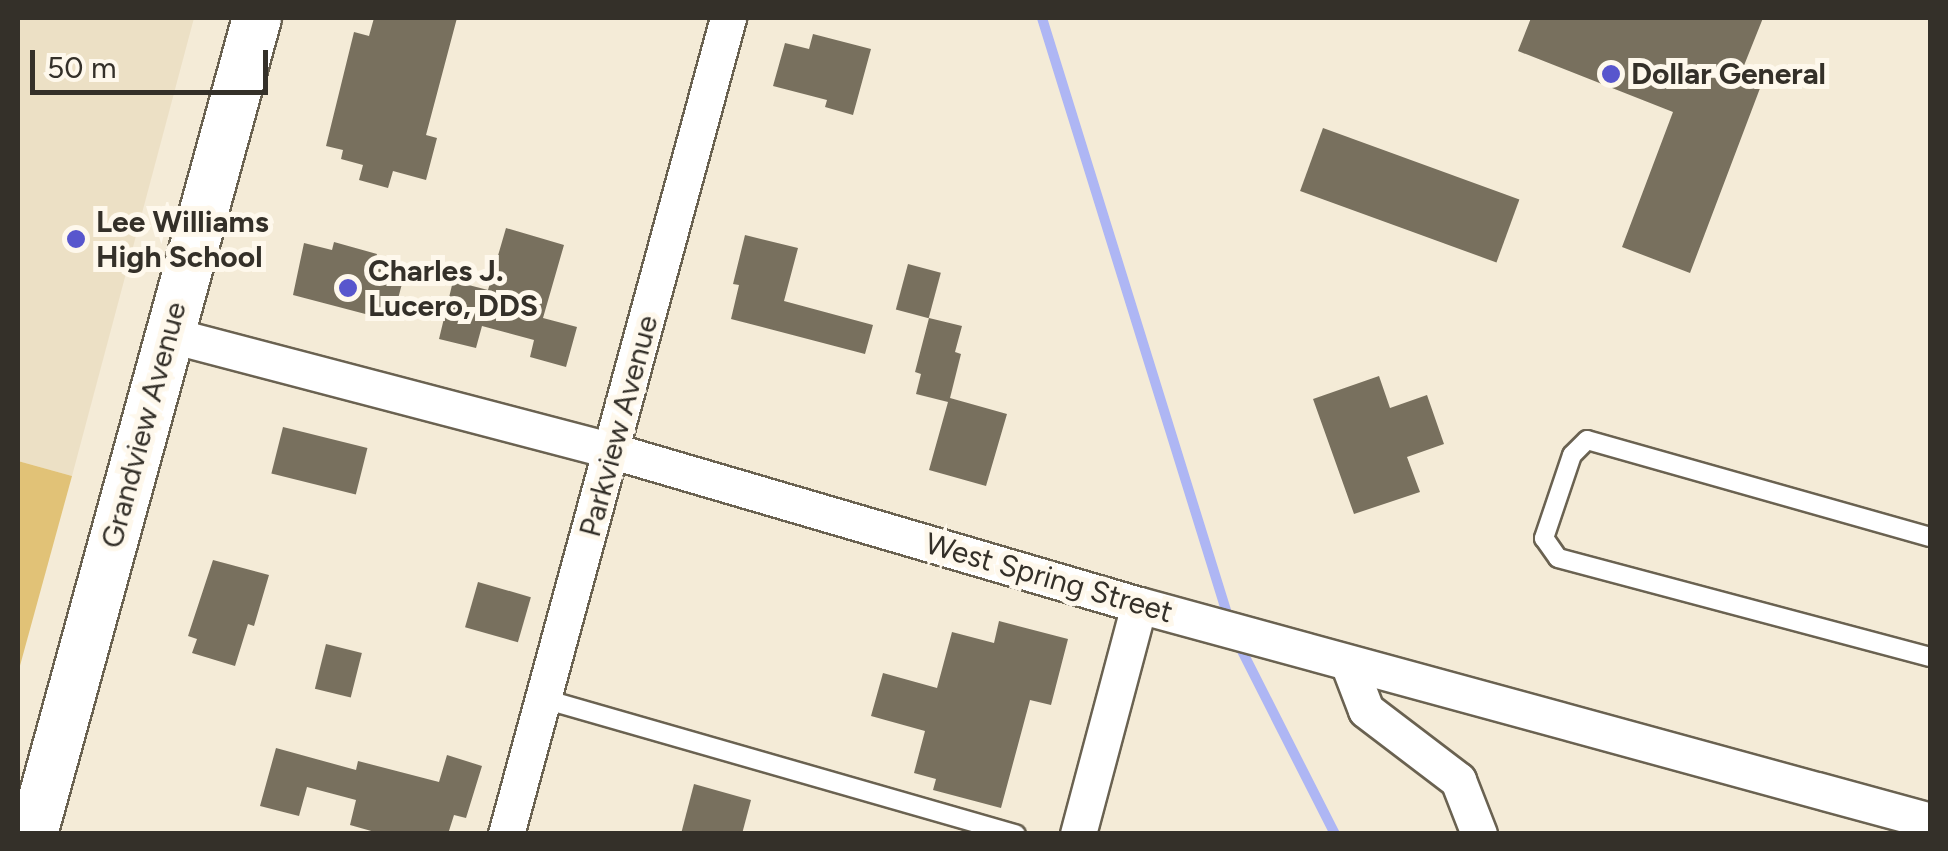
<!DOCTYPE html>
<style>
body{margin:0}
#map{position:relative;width:1948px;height:851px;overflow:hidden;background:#f4ebd7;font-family:Figtree,sans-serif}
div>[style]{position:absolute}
.built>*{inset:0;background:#ece0c5}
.green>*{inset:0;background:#e1c277}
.stream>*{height:10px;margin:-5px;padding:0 5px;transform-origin:5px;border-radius:5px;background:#aeb6f4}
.building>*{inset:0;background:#78705e;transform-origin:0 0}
.roads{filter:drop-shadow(2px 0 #6a6251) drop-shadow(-2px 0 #6a6251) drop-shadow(0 2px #6a6251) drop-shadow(0 -2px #6a6251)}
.lane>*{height:18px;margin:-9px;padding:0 9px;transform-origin:9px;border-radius:9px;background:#fff}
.street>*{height:35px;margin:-17.5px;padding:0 17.5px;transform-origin:17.5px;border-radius:17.5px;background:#fff}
.secondary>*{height:48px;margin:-24px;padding:0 24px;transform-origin:24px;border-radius:24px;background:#fff}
.dots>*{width:28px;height:28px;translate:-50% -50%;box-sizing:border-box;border:5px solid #fef8ec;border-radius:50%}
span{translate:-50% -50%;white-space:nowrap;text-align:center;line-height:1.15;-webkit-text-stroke:10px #fef8ec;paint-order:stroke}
.poi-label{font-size:30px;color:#343029;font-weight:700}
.left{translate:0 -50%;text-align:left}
.street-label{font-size:30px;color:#343029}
.frame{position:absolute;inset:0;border:20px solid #343029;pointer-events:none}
.scale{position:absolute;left:30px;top:50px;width:238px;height:45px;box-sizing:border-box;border:5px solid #343029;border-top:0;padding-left:12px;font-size:30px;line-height:35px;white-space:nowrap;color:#343029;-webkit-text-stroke:8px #fef8ec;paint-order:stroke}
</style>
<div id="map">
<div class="built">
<div style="clip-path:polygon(18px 18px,194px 18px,72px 476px,18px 461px)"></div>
</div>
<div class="green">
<div style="clip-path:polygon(18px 461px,72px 476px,18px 673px)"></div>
</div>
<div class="stream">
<div style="left:1042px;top:18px;width:634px;rotate:72.74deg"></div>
<div style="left:1238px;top:643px;width:214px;rotate:63.1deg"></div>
</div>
<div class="building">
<div style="clip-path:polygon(374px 18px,457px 18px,426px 135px,437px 138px,426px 180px,393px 171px,388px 188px,359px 180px,363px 165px,341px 159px,343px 150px,326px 146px,354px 32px,369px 36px)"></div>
<div style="clip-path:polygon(1531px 18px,1763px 18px,1739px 78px,1762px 83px,1690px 273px,1622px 247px,1673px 112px,1518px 51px)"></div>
<div style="clip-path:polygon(813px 34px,871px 49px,853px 115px,825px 107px,827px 100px,773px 86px,785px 43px,809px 49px)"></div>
<div style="left:1323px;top:128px;width:209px;height:67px;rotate:20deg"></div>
<div style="clip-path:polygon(506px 228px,564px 245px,543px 318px,577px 327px,566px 367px,530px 357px,534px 340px,482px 326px,476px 348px,439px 339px,453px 281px,488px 290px)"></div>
<div style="clip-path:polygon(745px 235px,798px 248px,784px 301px,873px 325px,865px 354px,731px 319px,739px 285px,733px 284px)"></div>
<div style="clip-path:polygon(334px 242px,377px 254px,375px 261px,406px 269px,392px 321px,293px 295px,304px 243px,332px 250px)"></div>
<div style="left:908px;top:264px;width:34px;height:47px;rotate:15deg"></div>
<div style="clip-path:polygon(929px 318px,962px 326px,955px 352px,961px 354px,950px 398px,1007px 414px,986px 486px,929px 470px,948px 402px,916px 394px,921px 374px,915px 372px)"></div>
<div style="clip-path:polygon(1379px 376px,1390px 408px,1427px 395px,1444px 444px,1407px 457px,1420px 492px,1354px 514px,1313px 399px)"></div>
<div style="left:283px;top:427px;width:87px;height:48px;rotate:14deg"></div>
<div style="clip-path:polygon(213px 560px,269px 575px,254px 626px,248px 624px,235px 666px,192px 653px,197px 639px,188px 636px)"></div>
<div style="left:478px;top:582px;width:55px;height:47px;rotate:16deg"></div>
<div style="clip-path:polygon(999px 621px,1068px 639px,1051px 705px,1030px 700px,1001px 808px,933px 790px,936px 779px,914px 773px,925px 731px,871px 716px,883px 673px,937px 688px,952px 632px,994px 643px)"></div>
<div style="left:326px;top:644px;width:37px;height:46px;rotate:14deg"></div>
<div style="clip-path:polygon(276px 748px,356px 770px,358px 761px,439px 782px,447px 755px,482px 766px,466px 818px,454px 815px,448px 834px,382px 834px,350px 825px,356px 800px,307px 787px,299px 816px,260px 806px)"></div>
<div style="clip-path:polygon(694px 784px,751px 800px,742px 834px,681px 834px)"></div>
</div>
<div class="roads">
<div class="lane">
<div style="left:1930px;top:537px;width:356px;rotate:-164.2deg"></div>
<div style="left:1587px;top:440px;width:21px;rotate:135deg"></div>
<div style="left:1572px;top:455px;width:88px;rotate:108.6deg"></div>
<div style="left:1544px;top:538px;width:24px;rotate:55deg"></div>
<div style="left:1558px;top:558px;width:385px;rotate:14.9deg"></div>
<div style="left:544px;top:699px;width:491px;rotate:16deg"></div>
</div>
<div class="street">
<div style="left:167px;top:334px;width:461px;rotate:14.7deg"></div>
<div style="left:613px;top:451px;width:548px;rotate:16.32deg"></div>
<div style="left:1139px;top:605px;width:820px;rotate:15.27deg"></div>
<div style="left:1348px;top:663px;width:50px;rotate:69deg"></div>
<div style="left:1366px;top:710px;width:116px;rotate:37.3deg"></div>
<div style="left:1458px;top:780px;width:58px;rotate:68.7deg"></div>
<div style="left:506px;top:834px;width:846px;rotate:-74.78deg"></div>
<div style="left:1078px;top:834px;width:237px;rotate:-75.1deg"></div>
</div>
<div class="secondary">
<div style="left:33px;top:834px;width:846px;rotate:-74.65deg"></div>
</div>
</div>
<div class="dots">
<div style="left:1611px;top:74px;background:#5856cd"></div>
<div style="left:76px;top:239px;background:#5856cd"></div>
<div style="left:348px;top:288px;background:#5856cd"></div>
</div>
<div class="poi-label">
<span class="left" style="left:1631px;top:74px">Dollar General</span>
<span class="left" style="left:96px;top:239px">Lee Williams<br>High School</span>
<span class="left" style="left:368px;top:288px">Charles J.<br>Lucero, DDS</span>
</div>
<div class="street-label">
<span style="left:144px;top:425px;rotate:-75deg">Grandview Avenue</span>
<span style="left:619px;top:426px;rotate:-75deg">Parkview Avenue</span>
<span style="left:1049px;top:578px;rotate:16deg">West Spring Street</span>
</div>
<div class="frame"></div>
<div class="scale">50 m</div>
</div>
